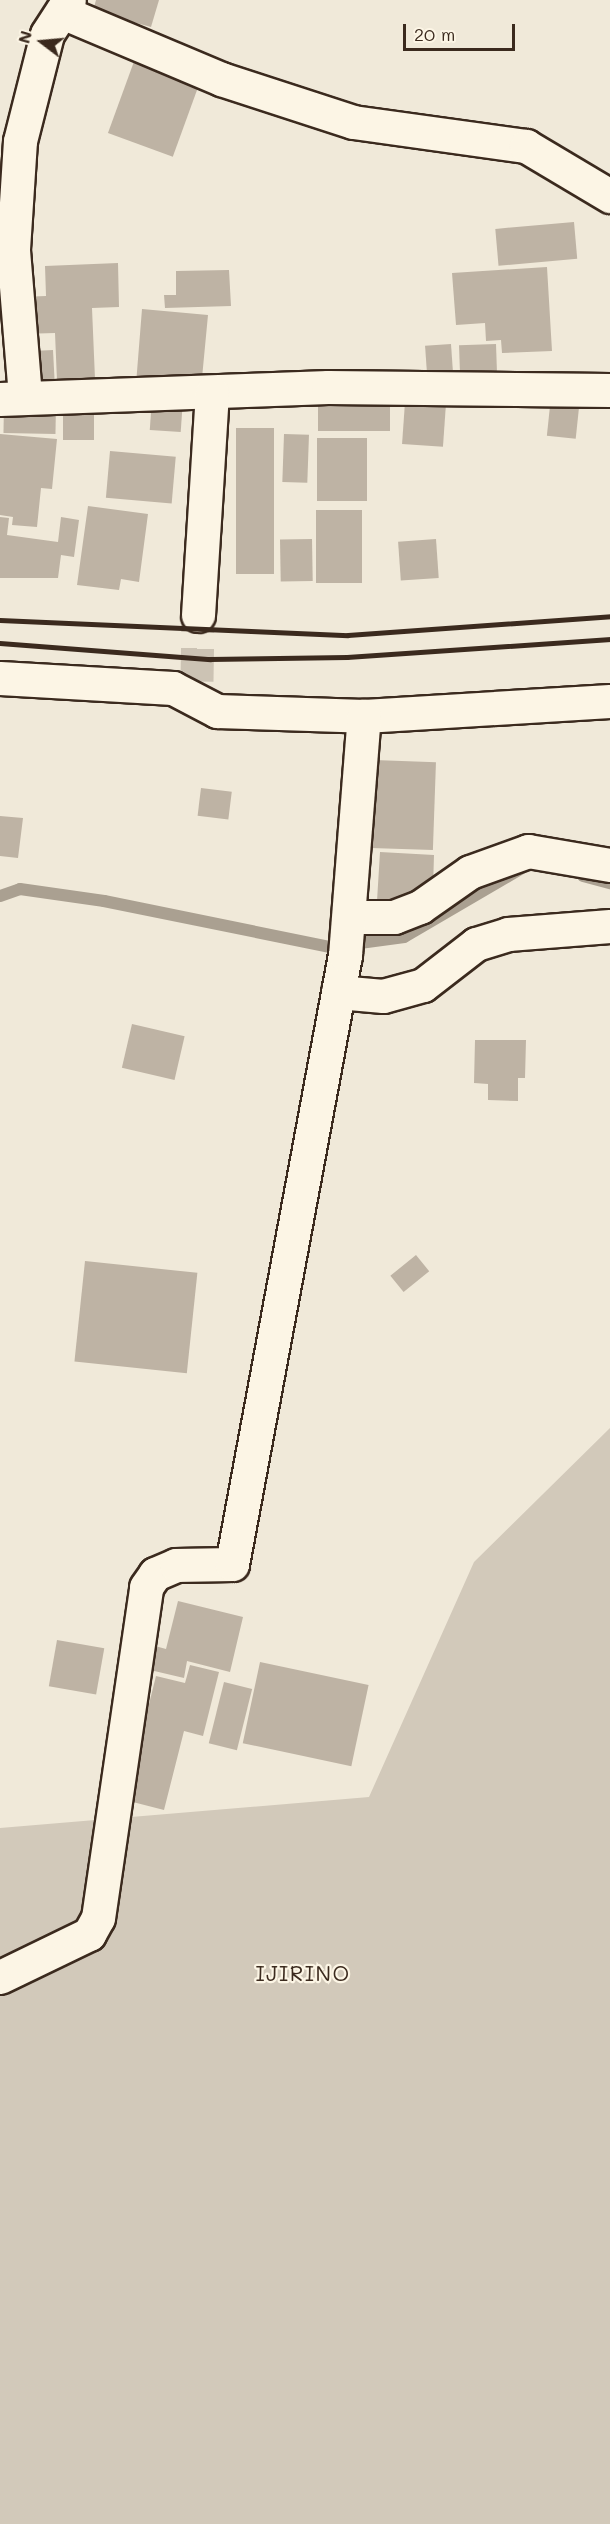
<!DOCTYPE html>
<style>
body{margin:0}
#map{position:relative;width:610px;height:2524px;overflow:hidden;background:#f0e9d9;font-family:Mali,sans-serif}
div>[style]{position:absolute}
.green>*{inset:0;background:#d2c9ba}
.stream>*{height:12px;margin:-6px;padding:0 6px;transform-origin:6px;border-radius:6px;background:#aaa091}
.building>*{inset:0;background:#beb3a4;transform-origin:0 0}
.minor-tunnel>*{height:33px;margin-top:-16.5px;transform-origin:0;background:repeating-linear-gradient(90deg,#ccc3b4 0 33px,transparent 0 49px)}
.roads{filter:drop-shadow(2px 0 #3b2a1e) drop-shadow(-2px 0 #3b2a1e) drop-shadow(0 2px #3b2a1e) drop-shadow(0 -2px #3b2a1e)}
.minor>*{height:33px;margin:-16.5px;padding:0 16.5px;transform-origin:16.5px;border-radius:16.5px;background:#fcf5e5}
.rail>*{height:4.5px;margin:-2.25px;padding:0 2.25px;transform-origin:2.25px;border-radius:2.25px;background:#3b2a1e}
span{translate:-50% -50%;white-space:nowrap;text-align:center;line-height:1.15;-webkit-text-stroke:4.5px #fcf5e5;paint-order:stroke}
.quarter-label{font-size:21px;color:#3b2a1e;letter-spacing:1.5px}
.north{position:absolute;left:12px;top:12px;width:60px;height:60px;-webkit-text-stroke:4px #fcf5e5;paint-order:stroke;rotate:286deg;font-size:16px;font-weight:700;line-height:24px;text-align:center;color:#3b2a1e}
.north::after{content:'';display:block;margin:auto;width:21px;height:27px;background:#3b2a1e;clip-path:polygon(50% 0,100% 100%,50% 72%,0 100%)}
.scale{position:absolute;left:403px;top:24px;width:112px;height:27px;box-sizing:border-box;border:3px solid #3b2a1e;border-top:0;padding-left:8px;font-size:18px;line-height:21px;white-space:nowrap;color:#3b2a1e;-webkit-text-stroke:4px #fcf5e5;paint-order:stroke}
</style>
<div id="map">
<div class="green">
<div style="clip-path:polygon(610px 1428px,610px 2524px,0 2524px,0 1828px,369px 1797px,474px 1562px)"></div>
</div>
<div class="stream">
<div style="left:583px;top:876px;width:28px;rotate:15deg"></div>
<div style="left:0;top:896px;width:21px;rotate:-19deg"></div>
<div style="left:20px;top:889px;width:85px;rotate:8.1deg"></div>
<div style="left:104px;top:901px;width:231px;rotate:11.5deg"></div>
<div style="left:330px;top:947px;width:75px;rotate:-7.7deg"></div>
<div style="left:404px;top:937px;width:139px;rotate:-30.3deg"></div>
</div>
<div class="building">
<div style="clip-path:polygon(96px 0,159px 0,151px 27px,93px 11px)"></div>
<div style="left:136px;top:56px;width:69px;height:82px;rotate:20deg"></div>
<div style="left:574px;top:222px;width:37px;height:79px;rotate:85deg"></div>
<div style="clip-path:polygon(118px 263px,119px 307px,92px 308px,95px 379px,57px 381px,55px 333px,22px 334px,20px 297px,46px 296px,45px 266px)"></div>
<div style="clip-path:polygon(547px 267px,552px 351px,502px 353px,501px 340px,486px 341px,485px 323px,456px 325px,452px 273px)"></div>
<div style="clip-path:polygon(229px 270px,231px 306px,165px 308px,164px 295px,176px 295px,176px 271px)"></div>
<div style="clip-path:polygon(142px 309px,208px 315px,202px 378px,166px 375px,166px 386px,136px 384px)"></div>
<div style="left:451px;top:344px;width:32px;height:26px;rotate:86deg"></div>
<div style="left:496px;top:344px;width:38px;height:37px;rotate:88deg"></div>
<div style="left:53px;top:350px;width:39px;height:26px;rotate:87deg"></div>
<div style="left:318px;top:396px;width:72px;height:35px"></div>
<div style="left:152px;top:398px;width:31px;height:32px;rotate:4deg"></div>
<div style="left:405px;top:402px;width:41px;height:42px;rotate:4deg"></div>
<div style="left:4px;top:403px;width:52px;height:30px;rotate:1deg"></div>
<div style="left:63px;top:403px;width:31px;height:37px"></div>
<div style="left:550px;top:406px;width:29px;height:30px;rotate:6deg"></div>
<div style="left:236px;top:428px;width:38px;height:146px"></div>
<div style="clip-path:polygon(0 434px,57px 439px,52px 489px,41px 488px,37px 527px,12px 525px,13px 517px,0 515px)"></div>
<div style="left:284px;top:434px;width:25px;height:48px;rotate:2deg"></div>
<div style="left:317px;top:438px;width:50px;height:63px"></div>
<div style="left:110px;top:451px;width:66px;height:47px;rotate:5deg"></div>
<div style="clip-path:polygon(88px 506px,148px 514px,139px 582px,121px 579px,119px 590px,77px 585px)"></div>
<div style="left:316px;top:510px;width:46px;height:73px"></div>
<div style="clip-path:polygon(0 517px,9px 518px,7px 535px,58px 542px,61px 517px,79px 520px,74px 557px,61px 555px,58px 578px,0 578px)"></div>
<div style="left:312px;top:539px;width:42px;height:32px;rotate:89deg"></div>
<div style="left:436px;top:539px;width:39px;height:38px;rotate:86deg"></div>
<div style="left:374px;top:760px;width:62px;height:88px;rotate:2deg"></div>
<div style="left:201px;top:788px;width:31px;height:28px;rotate:7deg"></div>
<div style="clip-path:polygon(0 816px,23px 818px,18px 858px,0 856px)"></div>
<div style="clip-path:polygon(380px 852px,434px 855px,433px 889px,416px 888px,415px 902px,377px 901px)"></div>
<div style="left:132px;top:1024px;width:54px;height:45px;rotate:13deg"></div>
<div style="clip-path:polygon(475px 1040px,526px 1040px,525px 1078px,518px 1078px,518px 1101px,488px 1100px,488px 1084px,474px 1083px)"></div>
<div style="left:416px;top:1255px;width:21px;height:33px;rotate:51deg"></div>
<div style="left:85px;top:1261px;width:113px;height:101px;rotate:6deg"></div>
<div style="clip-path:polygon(178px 1601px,243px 1617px,230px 1672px,187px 1661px,184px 1678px,150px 1670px,155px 1646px,166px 1649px)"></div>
<div style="left:57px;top:1640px;width:48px;height:47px;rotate:10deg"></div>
<div style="left:260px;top:1662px;width:111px;height:83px;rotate:12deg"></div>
<div style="clip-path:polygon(190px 1665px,219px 1672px,203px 1736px,184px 1731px,164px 1810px,125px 1800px,156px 1676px,185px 1683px)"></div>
<div style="left:224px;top:1682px;width:29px;height:63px;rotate:14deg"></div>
</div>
<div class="minor-tunnel">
<div style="left:197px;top:681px;width:66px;rotate:-89.1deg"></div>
</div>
<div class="roads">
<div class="minor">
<div style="left:62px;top:12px;width:173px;rotate:22.8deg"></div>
<div style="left:221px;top:79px;width:139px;rotate:18deg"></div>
<div style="left:353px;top:122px;width:175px;rotate:7.9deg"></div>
<div style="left:526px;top:146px;width:98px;rotate:30.8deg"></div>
<div style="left:25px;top:396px;width:147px;rotate:-94.7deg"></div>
<div style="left:13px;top:249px;width:108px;rotate:-86.3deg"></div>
<div style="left:20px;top:141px;width:110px;rotate:-75.8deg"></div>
<div style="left:47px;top:34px;width:40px;rotate:-57.1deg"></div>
<div style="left:0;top:399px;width:328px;rotate:-2.1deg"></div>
<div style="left:328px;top:387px;width:282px;rotate:0.6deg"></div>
<div style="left:198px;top:615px;width:223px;rotate:-86.4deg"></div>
<div style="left:0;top:678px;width:173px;rotate:3.3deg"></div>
<div style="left:173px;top:688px;width:50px;rotate:27.6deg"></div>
<div style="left:217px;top:711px;width:147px;rotate:1.9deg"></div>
<div style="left:364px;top:716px;width:246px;rotate:-3.5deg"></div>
<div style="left:349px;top:917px;width:45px"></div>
<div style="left:394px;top:917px;width:28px;rotate:-21deg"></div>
<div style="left:420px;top:907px;width:61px;rotate:-35deg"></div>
<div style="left:470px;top:872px;width:62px;rotate:-19.9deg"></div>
<div style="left:528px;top:851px;width:83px;rotate:9.7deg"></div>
<div style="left:338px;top:992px;width:45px;rotate:5.1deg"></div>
<div style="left:383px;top:996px;width:41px;rotate:-15.4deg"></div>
<div style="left:423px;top:985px;width:67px;rotate:-37.7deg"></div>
<div style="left:476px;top:944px;width:34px;rotate:-17deg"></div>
<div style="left:508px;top:934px;width:102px;rotate:-4.5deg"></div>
<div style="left:0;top:1977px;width:99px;rotate:-25.8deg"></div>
<div style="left:89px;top:1934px;width:18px;rotate:-61deg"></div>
<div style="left:98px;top:1918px;width:334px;rotate:-81.7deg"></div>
<div style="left:146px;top:1587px;width:16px;rotate:-55deg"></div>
<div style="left:155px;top:1574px;width:23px;rotate:-23deg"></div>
<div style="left:176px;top:1565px;width:56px;rotate:-1deg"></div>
<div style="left:232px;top:1564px;width:619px;rotate:-79.49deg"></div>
<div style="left:345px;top:955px;width:240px;rotate:-85.5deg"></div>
</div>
</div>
<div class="rail">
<div style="left:0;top:620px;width:348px;rotate:2.5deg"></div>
<div style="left:348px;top:635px;width:263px;rotate:-4.1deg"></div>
<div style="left:0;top:643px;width:211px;rotate:4.4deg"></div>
<div style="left:210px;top:659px;width:137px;rotate:-0.8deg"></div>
<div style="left:347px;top:657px;width:264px;rotate:-3.9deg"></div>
</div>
<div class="quarter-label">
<span style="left:303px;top:1973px">IJIRINO</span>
</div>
<div class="north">N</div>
<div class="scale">20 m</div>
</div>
